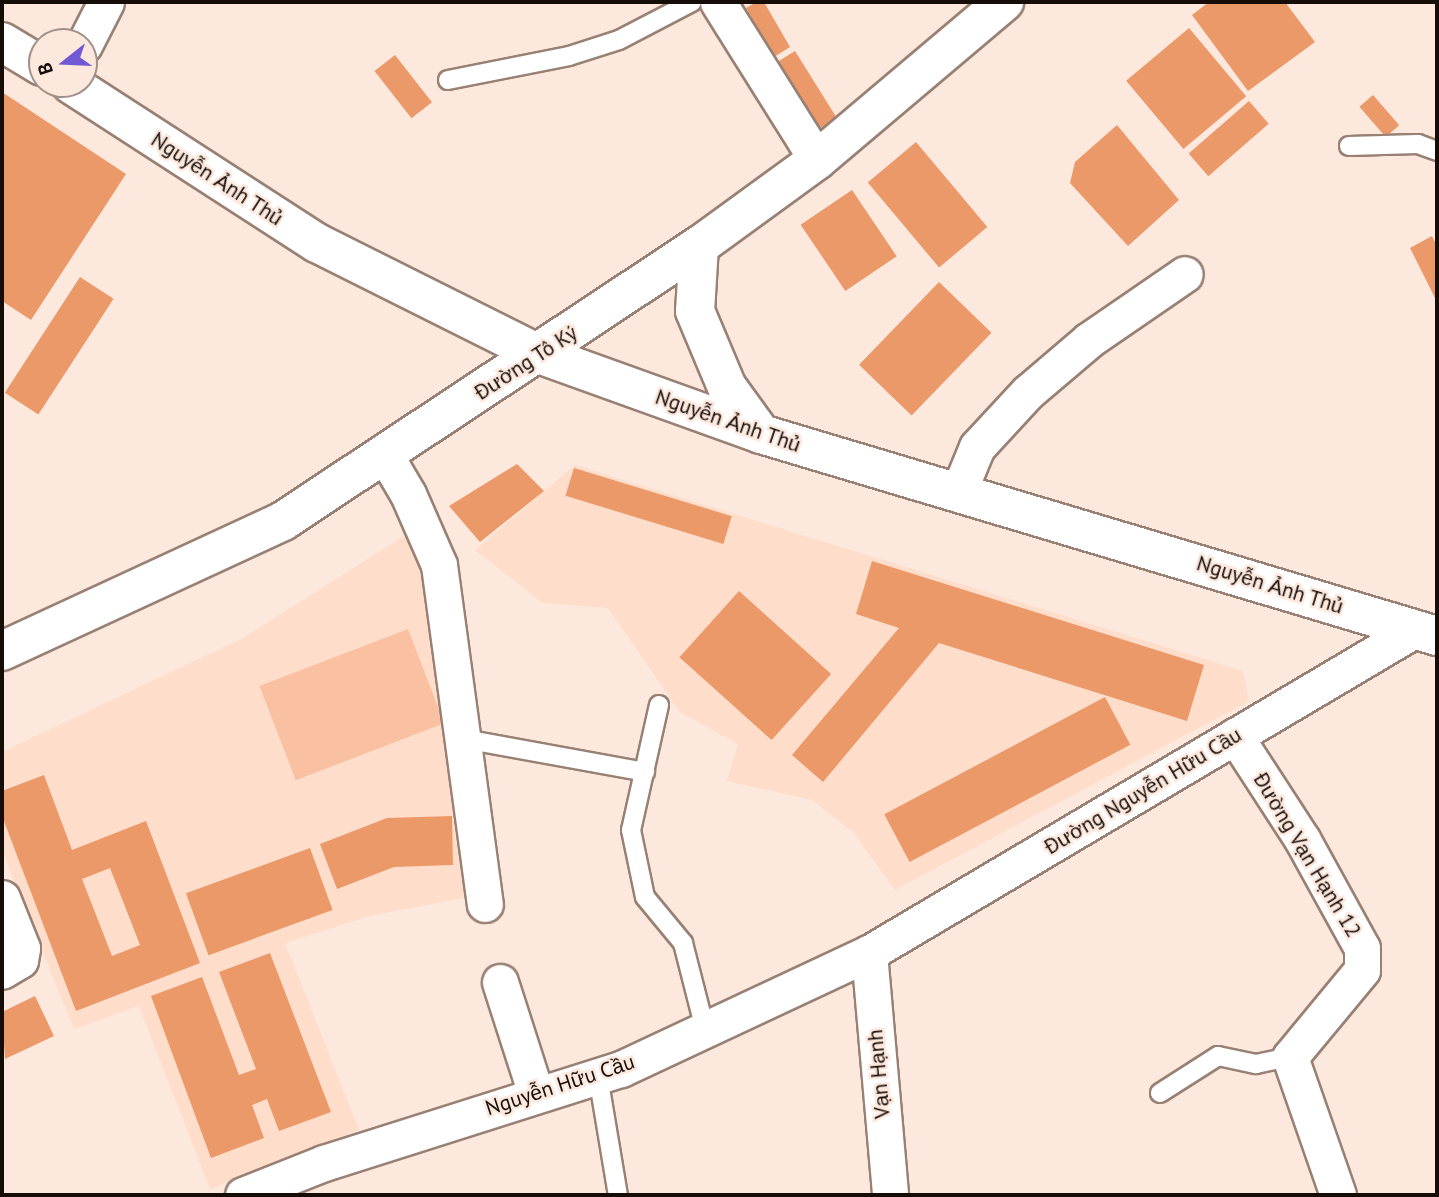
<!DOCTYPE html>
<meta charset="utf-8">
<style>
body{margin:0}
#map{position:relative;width:1439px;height:1197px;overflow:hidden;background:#fce8dd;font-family:"PT Sans",sans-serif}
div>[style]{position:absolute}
.built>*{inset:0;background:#feddcb}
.green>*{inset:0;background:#f9c0a1;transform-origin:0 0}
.building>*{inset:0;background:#ec9969;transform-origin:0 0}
.roads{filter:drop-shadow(2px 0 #988174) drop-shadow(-2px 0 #988174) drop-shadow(0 2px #988174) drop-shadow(0 -2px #988174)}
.lane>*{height:18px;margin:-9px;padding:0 9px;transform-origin:9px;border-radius:9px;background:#fff}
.street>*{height:35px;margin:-17.5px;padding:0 17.5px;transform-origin:17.5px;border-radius:17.5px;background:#fff}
.secondary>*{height:38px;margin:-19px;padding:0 19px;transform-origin:19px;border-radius:19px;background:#fff}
.primary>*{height:38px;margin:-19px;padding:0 19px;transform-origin:19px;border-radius:19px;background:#fff}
span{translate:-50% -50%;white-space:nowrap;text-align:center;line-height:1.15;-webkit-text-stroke:5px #fce8dd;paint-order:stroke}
.street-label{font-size:21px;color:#160d09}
.frame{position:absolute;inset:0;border:4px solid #160d09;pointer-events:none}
.north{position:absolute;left:28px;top:28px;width:70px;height:70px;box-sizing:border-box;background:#fce8dd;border:2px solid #a09088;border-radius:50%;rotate:252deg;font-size:19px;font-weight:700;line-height:28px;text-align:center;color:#160d09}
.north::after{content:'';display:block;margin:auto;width:24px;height:32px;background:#6f5ad4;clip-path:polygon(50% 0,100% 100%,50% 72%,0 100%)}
</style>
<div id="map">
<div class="built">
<div style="clip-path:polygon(575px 465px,1243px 671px,1249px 701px,895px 890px,853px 832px,812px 800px,727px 781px,738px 744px,680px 712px,608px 608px,543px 603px,475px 550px)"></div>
<div style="clip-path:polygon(404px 536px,424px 564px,469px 897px,370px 916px,285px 943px,359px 1130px,210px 1189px,139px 1006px,74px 1029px,2px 851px,2px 752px,243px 638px)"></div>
</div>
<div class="green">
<div style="left:408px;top:629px;width:101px;height:159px;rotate:69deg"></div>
</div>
<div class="building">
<div style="clip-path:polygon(756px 2px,764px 2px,790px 47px,774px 57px,746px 8px)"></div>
<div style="clip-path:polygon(1209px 2px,1285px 2px,1315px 42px,1248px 91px,1192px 15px)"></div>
<div style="left:1189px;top:28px;width:89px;height:82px;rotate:50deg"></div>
<div style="left:795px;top:51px;width:79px;height:20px;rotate:58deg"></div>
<div style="left:395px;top:55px;width:60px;height:26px;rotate:52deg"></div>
<div style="clip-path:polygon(2px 92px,126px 174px,31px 320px,2px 301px)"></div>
<div style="left:1373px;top:95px;width:40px;height:18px;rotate:49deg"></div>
<div style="left:1249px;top:101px;width:30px;height:80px;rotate:49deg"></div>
<div style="clip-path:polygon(1117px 125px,1179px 200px,1128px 246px,1070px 183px,1075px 162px)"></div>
<div style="left:916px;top:142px;width:111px;height:63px;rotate:50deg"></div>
<div style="left:852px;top:190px;width:80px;height:62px;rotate:56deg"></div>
<div style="clip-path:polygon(1432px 236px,1437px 246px,1437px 302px,1410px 248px)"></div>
<div style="left:80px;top:277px;width:40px;height:138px;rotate:33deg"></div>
<div style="left:939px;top:282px;width:73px;height:115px;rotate:44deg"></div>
<div style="clip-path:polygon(517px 464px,544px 491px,480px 542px,449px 506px)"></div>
<div style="left:574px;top:468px;width:165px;height:29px;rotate:17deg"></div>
<div style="clip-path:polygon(872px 561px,1204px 665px,1187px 721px,939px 643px,823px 782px,792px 755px,899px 628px,856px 614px)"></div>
<div style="left:739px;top:591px;width:124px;height:89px;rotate:42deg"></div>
<div style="left:1105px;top:697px;width:54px;height:250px;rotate:62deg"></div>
<div style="clip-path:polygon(evenodd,44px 775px,72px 850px,146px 821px,200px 963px,76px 1011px,2px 816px,2px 791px,44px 775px,110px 868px,140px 945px,112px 956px,82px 879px,110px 868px)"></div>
<div style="clip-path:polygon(452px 816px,453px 865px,394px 867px,337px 889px,320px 844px,387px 818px)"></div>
<div style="left:310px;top:848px;width:66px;height:132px;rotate:70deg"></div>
<div style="clip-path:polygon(270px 953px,331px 1112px,279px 1131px,267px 1099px,252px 1105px,264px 1138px,211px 1158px,151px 996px,202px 977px,239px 1075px,256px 1069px,219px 972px)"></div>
<div style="clip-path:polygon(35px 996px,54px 1036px,5px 1059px,2px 1012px)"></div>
</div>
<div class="roads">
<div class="lane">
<div style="left:448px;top:80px;width:123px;rotate:-11.2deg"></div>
<div style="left:569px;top:56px;width:52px;rotate:-17.7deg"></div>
<div style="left:619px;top:40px;width:82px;rotate:-27.5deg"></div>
<div style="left:1349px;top:146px;width:69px;rotate:-1.7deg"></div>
<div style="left:1418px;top:144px;width:20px;rotate:20deg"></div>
<div style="left:659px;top:705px;width:128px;rotate:102.6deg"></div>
<div style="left:631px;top:830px;width:68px;rotate:78.2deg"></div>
<div style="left:645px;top:897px;width:60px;rotate:50.4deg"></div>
<div style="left:683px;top:943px;width:89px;rotate:75.7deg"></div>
<div style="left:464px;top:739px;width:184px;rotate:10.3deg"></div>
<div style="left:598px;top:1076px;width:121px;rotate:80.5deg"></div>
<div style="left:1160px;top:1093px;width:69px;rotate:-32.5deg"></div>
<div style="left:1218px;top:1056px;width:39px;rotate:12deg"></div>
<div style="left:1256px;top:1064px;width:35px;rotate:-12deg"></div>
</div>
<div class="street">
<div style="left:718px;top:2px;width:186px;rotate:57.9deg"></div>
<div style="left:84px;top:45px;width:48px;rotate:-62.9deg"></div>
<div style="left:385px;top:455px;width:45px;rotate:59.5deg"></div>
<div style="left:408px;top:494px;width:77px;rotate:66.4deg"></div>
<div style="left:439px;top:565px;width:342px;rotate:82.3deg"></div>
<div style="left:958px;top:493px;width:50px;rotate:-67.6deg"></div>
<div style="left:977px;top:447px;width:75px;rotate:-47.2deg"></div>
<div style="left:1028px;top:392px;width:80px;rotate:-40.4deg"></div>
<div style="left:1089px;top:340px;width:116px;rotate:-34.5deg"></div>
<div style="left:1235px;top:736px;width:123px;rotate:57deg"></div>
<div style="left:1302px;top:839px;width:124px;rotate:61.2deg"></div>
<div style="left:1362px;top:948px;width:22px;rotate:90deg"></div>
<div style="left:1362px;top:970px;width:113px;rotate:129.6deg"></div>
<div style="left:1290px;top:1057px;width:146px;rotate:70.8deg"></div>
<div style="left:2px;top:898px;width:54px;rotate:68.2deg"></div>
<div style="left:22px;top:948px;width:12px;rotate:99deg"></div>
<div style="left:20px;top:960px;width:21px;rotate:149deg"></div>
<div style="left:869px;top:953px;width:243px;rotate:85deg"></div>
<div style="left:500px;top:982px;width:118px;rotate:72.2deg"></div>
<div style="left:243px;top:1195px;width:87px;rotate:-21.6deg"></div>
<div style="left:324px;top:1163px;width:312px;rotate:-17.6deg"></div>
<div style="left:621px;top:1069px;width:274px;rotate:-25.1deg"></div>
<div style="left:869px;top:953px;width:636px;rotate:-30.64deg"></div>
</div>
<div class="secondary">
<div style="left:2px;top:42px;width:47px;rotate:31deg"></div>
<div style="left:71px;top:84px;width:293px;rotate:32.9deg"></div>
<div style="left:317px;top:243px;width:248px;rotate:26.6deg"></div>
<div style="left:539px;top:354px;width:236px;rotate:19.8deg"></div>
<div style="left:761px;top:434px;width:706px;rotate:16.64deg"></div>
</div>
<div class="primary">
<div style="left:699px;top:246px;width:65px;rotate:93.5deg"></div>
<div style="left:695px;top:311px;width:82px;rotate:67.2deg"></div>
<div style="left:727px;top:387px;width:58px;rotate:54.1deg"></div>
<div style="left:2px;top:651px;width:310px;rotate:-24.8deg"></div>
<div style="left:283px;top:521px;width:499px;rotate:-33.5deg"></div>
<div style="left:699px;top:246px;width:146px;rotate:-36.1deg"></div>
<div style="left:817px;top:160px;width:245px;rotate:-40.2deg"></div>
</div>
</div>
<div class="street-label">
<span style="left:217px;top:179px;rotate:33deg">Nguyễn Ảnh Thủ</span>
<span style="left:526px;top:363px;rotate:-33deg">Đường Tô Ký</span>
<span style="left:728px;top:421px;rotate:19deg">Nguyễn Ảnh Thủ</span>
<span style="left:1270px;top:585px;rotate:17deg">Nguyễn Ảnh Thủ</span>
<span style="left:1143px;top:791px;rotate:-31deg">Đường Nguyễn Hữu Cầu</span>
<span style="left:1307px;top:855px;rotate:59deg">Đường Vạn Hạnh 12</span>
<span style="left:879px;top:1074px;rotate:-95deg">Vạn Hạnh</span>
<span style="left:560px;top:1085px;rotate:-18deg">Nguyễn Hữu Cầu</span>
</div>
<div class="frame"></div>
<div class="north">B</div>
</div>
